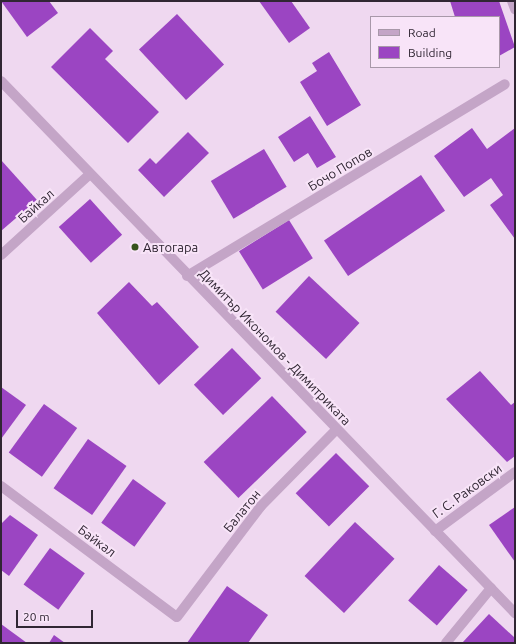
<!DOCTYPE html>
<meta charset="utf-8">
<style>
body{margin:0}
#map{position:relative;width:516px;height:644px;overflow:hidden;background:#efd8f0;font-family:Ubuntu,sans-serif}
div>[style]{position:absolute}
.building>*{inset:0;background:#9b45c2;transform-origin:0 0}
.minor>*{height:10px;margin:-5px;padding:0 5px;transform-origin:5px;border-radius:5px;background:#c4a5c7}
.dots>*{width:11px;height:11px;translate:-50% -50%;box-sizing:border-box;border:2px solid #f8e4f8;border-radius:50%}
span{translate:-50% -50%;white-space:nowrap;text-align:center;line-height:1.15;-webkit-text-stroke:4px #f8e4f8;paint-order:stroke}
.street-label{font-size:13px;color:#302633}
.poi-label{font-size:13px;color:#302633}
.left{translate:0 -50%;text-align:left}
.frame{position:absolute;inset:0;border:2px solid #302633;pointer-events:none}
.legend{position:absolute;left:370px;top:16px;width:130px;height:52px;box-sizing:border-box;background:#f8e4f8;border:1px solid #a898a9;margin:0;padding:5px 7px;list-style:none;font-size:12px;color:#302633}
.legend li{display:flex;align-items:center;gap:8px;height:20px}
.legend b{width:20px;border:1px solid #a898a9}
.scale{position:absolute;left:16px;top:610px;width:77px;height:18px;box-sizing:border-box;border:2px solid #302633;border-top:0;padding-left:5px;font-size:12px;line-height:14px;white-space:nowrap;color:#302633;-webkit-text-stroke:3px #f8e4f8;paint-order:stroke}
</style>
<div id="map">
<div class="building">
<div style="clip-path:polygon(1px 1px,49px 1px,58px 13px,27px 37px)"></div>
<div style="clip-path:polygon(259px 1px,291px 1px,310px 28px,289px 43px)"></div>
<div style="clip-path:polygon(450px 1px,499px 1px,515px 47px,499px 56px,499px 17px,455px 17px)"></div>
<div style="left:177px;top:14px;width:69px;height:52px;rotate:47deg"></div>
<div style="clip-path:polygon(90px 28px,113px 51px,105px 59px,159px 112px,128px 143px,51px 67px)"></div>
<div style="clip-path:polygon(329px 52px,361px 105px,327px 126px,300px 82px,317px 71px,312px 63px)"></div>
<div style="clip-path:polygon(310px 116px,336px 157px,317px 168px,308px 153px,294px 162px,278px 137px)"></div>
<div style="clip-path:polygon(472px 128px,487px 149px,515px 128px,515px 239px,490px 205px,503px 195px,491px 178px,464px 197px,434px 156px)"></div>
<div style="clip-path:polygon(188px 132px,209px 153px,164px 197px,138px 170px,150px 158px,156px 164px)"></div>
<div style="left:264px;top:149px;width:44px;height:62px;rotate:59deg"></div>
<div style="clip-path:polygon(1px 160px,37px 200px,1px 231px)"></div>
<div style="left:421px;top:175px;width:43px;height:117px;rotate:56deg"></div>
<div style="left:90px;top:199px;width:48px;height:42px;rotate:48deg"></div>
<div style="left:289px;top:220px;width:45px;height:59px;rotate:58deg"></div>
<div style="left:309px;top:276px;width:69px;height:49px;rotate:43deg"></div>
<div style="clip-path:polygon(129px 282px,152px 306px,157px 302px,199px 347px,159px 385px,97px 313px)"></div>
<div style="left:232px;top:348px;width:42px;height:53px;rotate:46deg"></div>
<div style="clip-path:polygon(480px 371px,511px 405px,515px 402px,515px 456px,507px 462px,446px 399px)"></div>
<div style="clip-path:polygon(1px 387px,26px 405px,1px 439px)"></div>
<div style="left:272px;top:396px;width:50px;height:95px;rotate:46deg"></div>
<div style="left:44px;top:404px;width:41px;height:60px;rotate:36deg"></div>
<div style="left:88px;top:439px;width:47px;height:60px;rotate:35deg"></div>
<div style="left:336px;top:453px;width:47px;height:57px;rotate:45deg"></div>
<div style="left:133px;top:479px;width:41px;height:54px;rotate:36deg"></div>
<div style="clip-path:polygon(515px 507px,515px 562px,489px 525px)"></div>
<div style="clip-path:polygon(10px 515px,38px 535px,9px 576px,1px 570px,1px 524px)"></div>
<div style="left:355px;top:522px;width:54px;height:74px;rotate:43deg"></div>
<div style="left:50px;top:548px;width:43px;height:45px;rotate:36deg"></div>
<div style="left:439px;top:565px;width:38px;height:47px;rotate:41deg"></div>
<div style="clip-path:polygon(227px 586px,268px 615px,248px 643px,187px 643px)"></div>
<div style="clip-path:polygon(489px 614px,515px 638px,515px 643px,462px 643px)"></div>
<div style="clip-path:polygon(1px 624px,27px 643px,1px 643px)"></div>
<div style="clip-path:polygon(54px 635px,65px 643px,49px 643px)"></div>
</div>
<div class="minor">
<div style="left:512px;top:1px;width:9px;rotate:69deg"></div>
<div style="left:1px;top:81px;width:740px;rotate:45.99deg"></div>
<div style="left:1px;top:255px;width:119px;rotate:-42.3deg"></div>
<div style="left:187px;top:276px;width:371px;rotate:-31.1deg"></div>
<div style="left:1px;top:486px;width:219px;rotate:36.7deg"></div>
<div style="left:177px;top:617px;width:139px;rotate:-52.9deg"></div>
<div style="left:261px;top:506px;width:107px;rotate:-45.4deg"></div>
<div style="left:435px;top:531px;width:99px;rotate:-36.4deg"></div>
<div style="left:446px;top:643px;width:71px;rotate:-50.7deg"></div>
</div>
<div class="dots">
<div style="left:135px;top:247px;background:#37531d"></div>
</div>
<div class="street-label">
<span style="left:340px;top:169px;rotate:-31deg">Бочо Попов</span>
<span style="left:36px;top:206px;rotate:-42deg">Байкал</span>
<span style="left:275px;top:347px;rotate:46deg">Димитър Икономов - Димитриката</span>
<span style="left:467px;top:491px;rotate:-36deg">Г. С. Раковски</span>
<span style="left:242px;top:511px;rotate:-51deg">Балатон</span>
<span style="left:97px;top:541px;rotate:37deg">Байкал</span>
</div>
<div class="poi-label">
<span class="left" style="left:143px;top:247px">Автогара</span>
</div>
<div class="frame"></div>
<ul class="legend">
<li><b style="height:5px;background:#c4a5c7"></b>Road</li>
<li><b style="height:11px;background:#9b45c2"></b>Building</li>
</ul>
<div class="scale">20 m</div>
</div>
